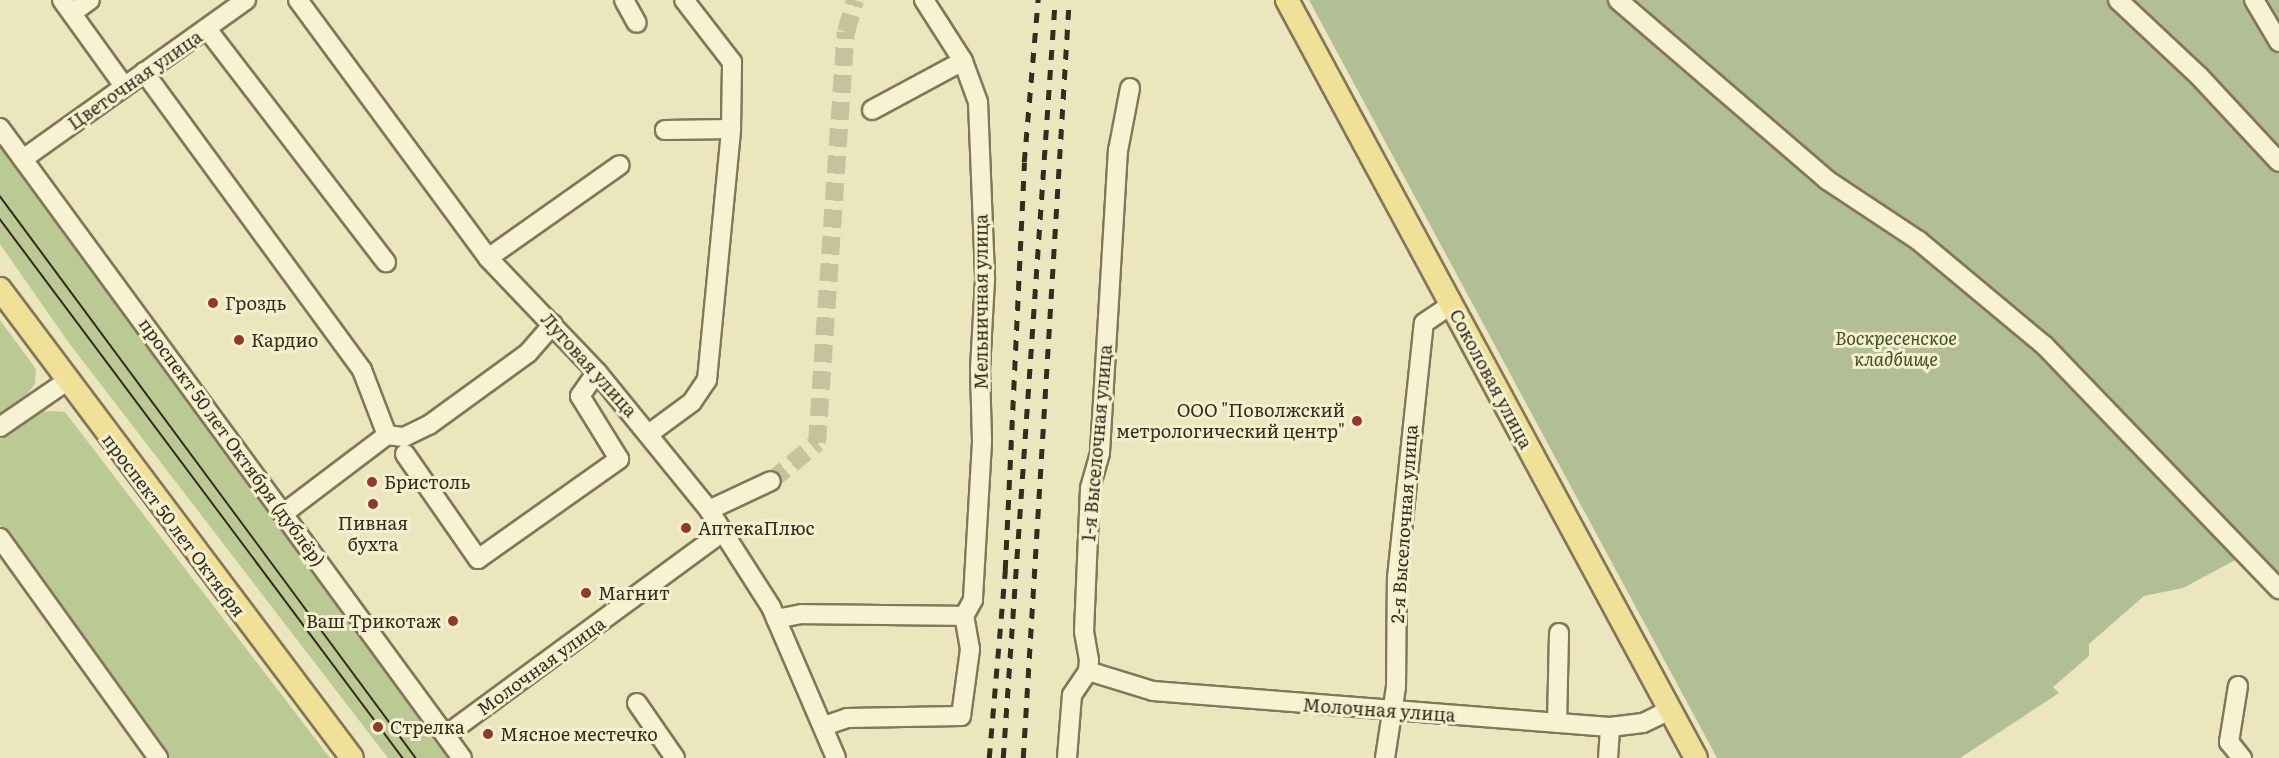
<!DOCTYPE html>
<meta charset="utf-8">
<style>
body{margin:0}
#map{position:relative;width:2279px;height:758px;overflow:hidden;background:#ece6bf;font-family:Literata,serif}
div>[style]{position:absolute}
.green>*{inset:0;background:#bbc994}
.cemetery>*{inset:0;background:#b2be93}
.minor-tunnel>*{height:18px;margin-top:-9px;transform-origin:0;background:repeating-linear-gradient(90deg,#c7c19e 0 18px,transparent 0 27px)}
.roads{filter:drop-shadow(2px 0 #847658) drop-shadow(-2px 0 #847658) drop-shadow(0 2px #847658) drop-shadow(0 -2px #847658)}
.minor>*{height:18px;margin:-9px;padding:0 9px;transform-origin:9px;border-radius:9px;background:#f7f2d2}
.major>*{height:22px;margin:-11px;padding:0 11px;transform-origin:11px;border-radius:11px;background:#efe197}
.tram>*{height:1.5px;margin:-0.75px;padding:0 0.75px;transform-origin:0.75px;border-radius:0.75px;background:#342c1c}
.rail>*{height:4.5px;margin-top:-2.25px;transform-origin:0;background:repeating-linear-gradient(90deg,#342c1c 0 10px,transparent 0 20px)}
.dots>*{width:16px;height:16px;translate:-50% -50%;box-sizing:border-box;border:3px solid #f4efcf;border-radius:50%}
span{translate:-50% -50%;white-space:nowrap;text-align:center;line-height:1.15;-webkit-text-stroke:6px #f4efcf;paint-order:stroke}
.street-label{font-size:18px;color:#342c1c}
.poi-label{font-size:18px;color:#342c1c}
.left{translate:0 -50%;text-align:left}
.right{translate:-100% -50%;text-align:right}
.park-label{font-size:18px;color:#3e5024;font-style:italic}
</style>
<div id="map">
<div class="green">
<div style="clip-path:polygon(0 144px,279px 519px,453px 758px,388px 758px,69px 343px,0 244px)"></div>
<div style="clip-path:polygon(0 320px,36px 369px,35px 384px,25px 397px,0 414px)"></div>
<div style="clip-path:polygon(51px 411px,65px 412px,330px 758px,168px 758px,0 525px,0 439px,39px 412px)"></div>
</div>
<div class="cemetery">
<div style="clip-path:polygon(1309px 0,2279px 0,2279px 601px,2239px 558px,2183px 588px,2144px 596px,2089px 644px,2089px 656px,2053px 687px,2059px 693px,1960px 758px,1717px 758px)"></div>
</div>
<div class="minor-tunnel">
<div style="left:771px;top:481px;width:60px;rotate:-39.6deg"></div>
<div style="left:817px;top:443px;width:412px;rotate:-86deg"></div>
<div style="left:846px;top:32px;width:33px;rotate:-74deg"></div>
</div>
<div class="roads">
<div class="minor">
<div style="left:62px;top:0;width:106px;rotate:54.2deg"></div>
<div style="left:298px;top:0;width:320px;rotate:53.6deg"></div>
<div style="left:488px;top:258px;width:158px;rotate:46.3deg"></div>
<div style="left:597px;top:372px;width:178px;rotate:50.9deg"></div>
<div style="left:709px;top:510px;width:115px;rotate:57.4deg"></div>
<div style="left:771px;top:607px;width:164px;rotate:66.7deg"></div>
<div style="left:624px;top:0;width:26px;rotate:61deg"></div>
<div style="left:924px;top:0;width:72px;rotate:57.4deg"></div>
<div style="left:963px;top:61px;width:44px;rotate:69.9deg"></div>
<div style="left:978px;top:102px;width:178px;rotate:87.7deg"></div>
<div style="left:985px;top:280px;width:89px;rotate:93.2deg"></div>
<div style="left:980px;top:369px;width:73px;rotate:88.4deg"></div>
<div style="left:982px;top:442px;width:158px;rotate:93.3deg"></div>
<div style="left:973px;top:600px;width:18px;rotate:119deg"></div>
<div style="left:1618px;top:0;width:276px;rotate:40.7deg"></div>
<div style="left:1827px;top:180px;width:110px;rotate:33.5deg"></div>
<div style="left:1919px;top:241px;width:163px;rotate:39.8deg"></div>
<div style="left:2044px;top:345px;width:339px;rotate:46.1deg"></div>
<div style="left:2118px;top:0;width:111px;rotate:43.2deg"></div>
<div style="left:2199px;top:76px;width:117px;rotate:47.1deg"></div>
<div style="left:2254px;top:0;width:49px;rotate:59.2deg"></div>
<div style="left:72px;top:13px;width:22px;rotate:-36deg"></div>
<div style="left:207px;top:29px;width:294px;rotate:52.5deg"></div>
<div style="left:144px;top:72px;width:369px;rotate:53.8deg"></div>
<div style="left:362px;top:370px;width:70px;rotate:69deg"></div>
<div style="left:872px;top:110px;width:103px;rotate:-28.3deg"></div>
<div style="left:0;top:128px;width:781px;rotate:53.75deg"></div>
<div style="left:665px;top:130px;width:66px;rotate:-0.9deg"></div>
<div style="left:23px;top:159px;width:274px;rotate:-35.5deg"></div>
<div style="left:488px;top:258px;width:161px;rotate:-35.2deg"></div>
<div style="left:0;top:427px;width:81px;rotate:-34.5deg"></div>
<div style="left:650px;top:433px;width:52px;rotate:-36.4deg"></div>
<div style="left:692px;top:402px;width:27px;rotate:-56deg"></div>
<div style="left:707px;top:380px;width:252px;rotate:-84.5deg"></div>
<div style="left:731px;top:129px;width:67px;rotate:-89.1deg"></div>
<div style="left:732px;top:62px;width:78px;rotate:-127.7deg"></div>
<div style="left:405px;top:454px;width:128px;rotate:55.2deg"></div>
<div style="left:478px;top:559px;width:173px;rotate:-35.3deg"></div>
<div style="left:619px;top:459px;width:74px;rotate:-121.8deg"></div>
<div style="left:580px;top:396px;width:29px;rotate:-55deg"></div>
<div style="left:709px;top:510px;width:68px;rotate:-25.1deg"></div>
<div style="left:284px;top:513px;width:129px;rotate:-37.1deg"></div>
<div style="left:387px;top:435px;width:17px;rotate:7deg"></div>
<div style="left:404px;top:437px;width:28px;rotate:-26deg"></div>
<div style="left:429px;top:425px;width:122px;rotate:-36deg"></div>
<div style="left:528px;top:353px;width:38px;rotate:-49deg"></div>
<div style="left:0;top:538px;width:271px;rotate:54.3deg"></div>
<div style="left:776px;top:619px;width:26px;rotate:-11deg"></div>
<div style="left:802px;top:614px;width:162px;rotate:0.7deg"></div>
<div style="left:1088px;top:671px;width:68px;rotate:17.1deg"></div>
<div style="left:1153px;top:691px;width:458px;rotate:4.5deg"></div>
<div style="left:1610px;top:727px;width:33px;rotate:-7deg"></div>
<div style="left:1643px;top:723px;width:30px;rotate:-26deg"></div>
<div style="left:2238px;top:686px;width:57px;rotate:99.1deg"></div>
<div style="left:2229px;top:742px;width:21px;rotate:51deg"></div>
<div style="left:637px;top:703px;width:67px;rotate:55.4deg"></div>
<div style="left:1557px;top:723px;width:90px;rotate:-88.7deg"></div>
<div style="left:824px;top:726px;width:24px;rotate:-19deg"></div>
<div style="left:847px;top:718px;width:114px;rotate:-1deg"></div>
<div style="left:961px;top:716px;width:68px;rotate:-82.3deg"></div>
<div style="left:970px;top:649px;width:34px;rotate:-100deg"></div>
<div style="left:446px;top:735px;width:343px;rotate:-36.3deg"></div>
<div style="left:1067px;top:758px;width:63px;rotate:-85.5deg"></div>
<div style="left:1072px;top:695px;width:29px;rotate:-56deg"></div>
<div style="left:1088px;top:671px;width:11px;rotate:-85deg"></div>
<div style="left:1089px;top:660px;width:28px;rotate:-100deg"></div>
<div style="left:1084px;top:632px;width:144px;rotate:-87.6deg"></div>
<div style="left:1090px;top:488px;width:37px;rotate:-74deg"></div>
<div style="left:1100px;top:452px;width:302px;rotate:-86.6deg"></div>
<div style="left:1118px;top:151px;width:64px;rotate:-79.2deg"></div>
<div style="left:1385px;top:758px;width:72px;rotate:-81.2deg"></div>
<div style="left:1396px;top:687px;width:109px;rotate:-89.5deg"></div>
<div style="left:1397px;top:578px;width:256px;rotate:-84deg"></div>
<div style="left:1424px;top:323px;width:32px;rotate:-34deg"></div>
<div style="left:1608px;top:758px;width:31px;rotate:-86deg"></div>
</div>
<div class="major">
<div style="left:1287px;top:0;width:861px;rotate:61.65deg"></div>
<div style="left:0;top:289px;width:586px;rotate:53.11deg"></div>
</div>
</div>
<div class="tram">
<div style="left:0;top:196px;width:699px;rotate:53.49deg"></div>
<div style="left:0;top:219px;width:673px;rotate:53.22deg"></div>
</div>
<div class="rail">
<div style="left:989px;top:758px;width:189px;rotate:-85.1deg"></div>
<div style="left:1005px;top:570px;width:408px;rotate:-87.3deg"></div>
<div style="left:1024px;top:162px;width:163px;rotate:-85.1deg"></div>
<div style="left:1003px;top:758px;width:760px;rotate:-86.08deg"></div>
<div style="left:1023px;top:758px;width:759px;rotate:-86.53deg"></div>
</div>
<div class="dots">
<div style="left:213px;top:303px;background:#91392a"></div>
<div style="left:239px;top:340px;background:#91392a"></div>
<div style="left:1357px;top:421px;background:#91392a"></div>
<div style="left:372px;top:482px;background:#91392a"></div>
<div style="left:373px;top:504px;background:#91392a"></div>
<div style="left:686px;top:528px;background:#91392a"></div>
<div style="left:586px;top:593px;background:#91392a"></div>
<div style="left:453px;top:621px;background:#91392a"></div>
<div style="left:378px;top:727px;background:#91392a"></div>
<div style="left:488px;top:734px;background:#91392a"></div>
</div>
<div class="street-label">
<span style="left:135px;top:80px;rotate:-35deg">Цветочная улица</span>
<span style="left:981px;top:302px;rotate:-90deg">Мельничная улица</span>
<span style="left:589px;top:365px;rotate:48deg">Луговая улица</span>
<span style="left:1491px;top:379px;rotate:62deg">Соколовая улица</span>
<span style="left:232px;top:442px;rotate:54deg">проспект 50 лет Октября (дублёр)</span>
<span style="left:1097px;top:443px;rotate:-85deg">1-я Выселочная улица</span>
<span style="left:1404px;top:524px;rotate:-86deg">2-я Выселочная улица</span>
<span style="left:174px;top:525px;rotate:53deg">проспект 50 лет Октября</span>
<span style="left:541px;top:666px;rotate:-36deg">Молочная улица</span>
<span style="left:1379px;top:710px;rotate:4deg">Молочная улица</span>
</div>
<div class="poi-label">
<span class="left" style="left:225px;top:303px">Гроздь</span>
<span class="left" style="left:251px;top:340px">Кардио</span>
<span class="right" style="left:1345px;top:421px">ООО "Поволжский<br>метрологический центр"</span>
<span class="left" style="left:384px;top:482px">Бристоль</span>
<span style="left:373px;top:534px">Пивная<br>бухта</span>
<span class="left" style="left:698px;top:528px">АптекаПлюс</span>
<span class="left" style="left:598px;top:593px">Магнит</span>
<span class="right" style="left:441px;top:621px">Ваш Трикотаж</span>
<span class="left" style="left:390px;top:727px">Стрелка</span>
<span class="left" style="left:500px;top:734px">Мясное местечко</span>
</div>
<div class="park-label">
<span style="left:1896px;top:349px">Воскресенское<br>кладбище</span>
</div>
</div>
